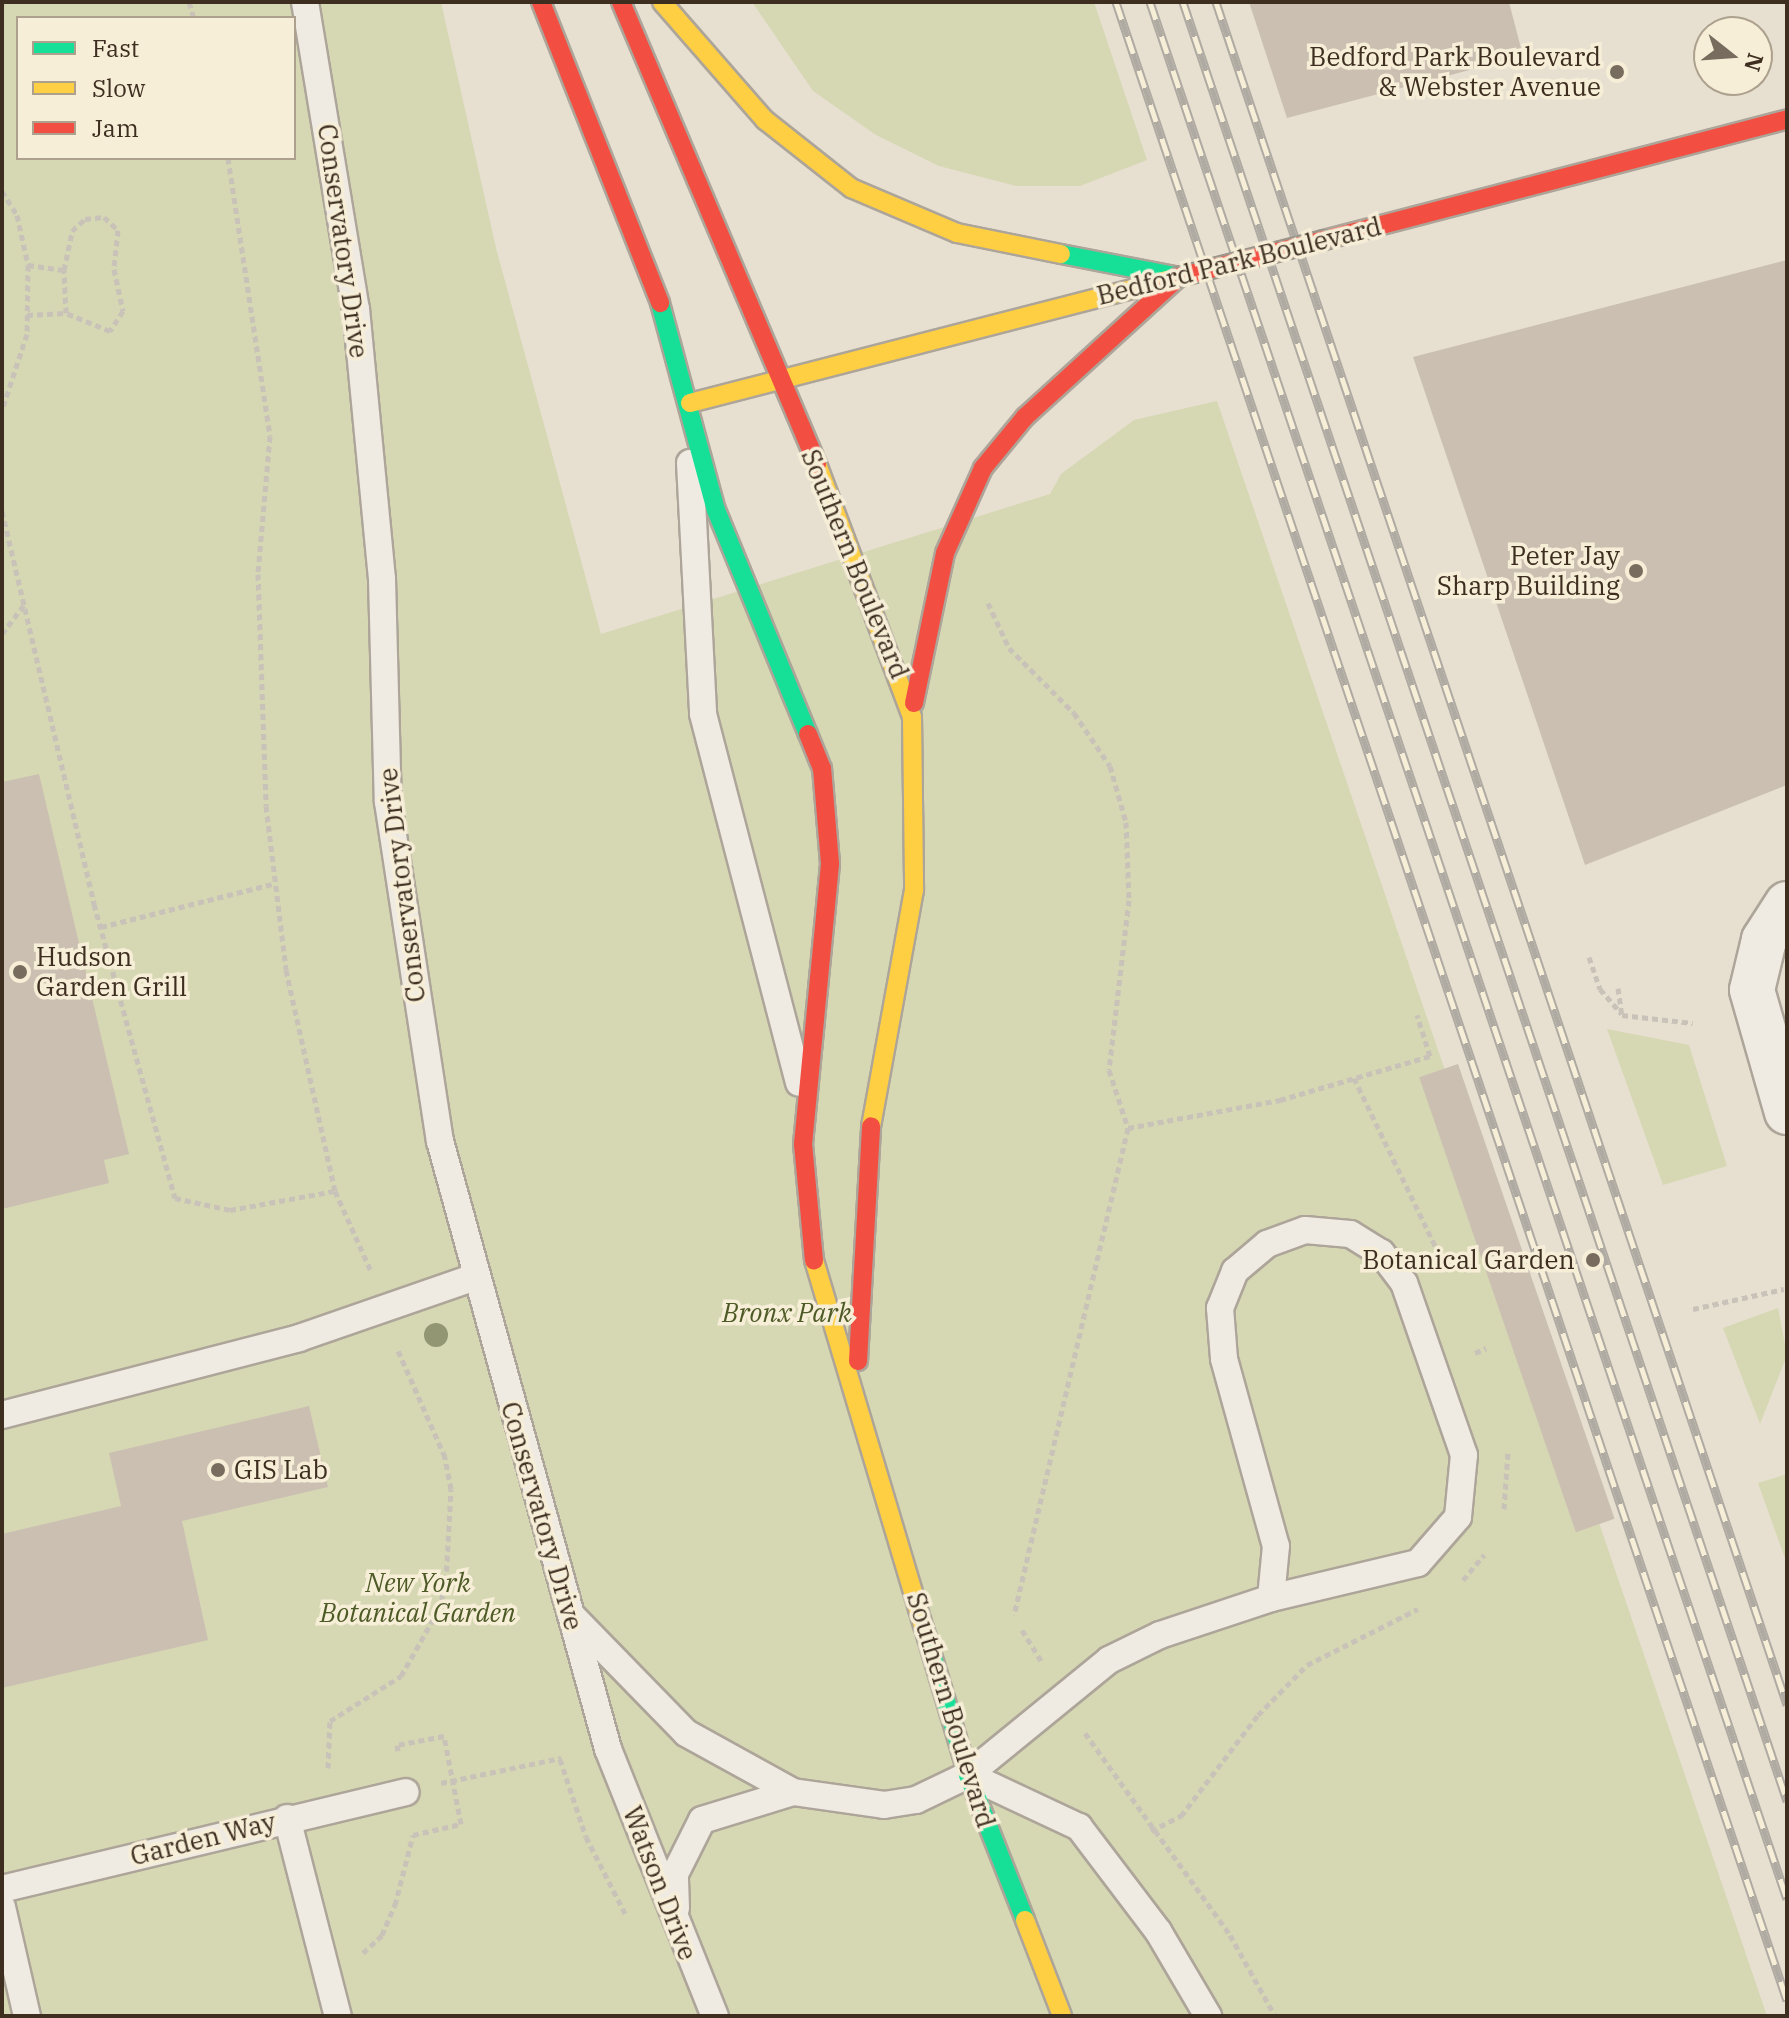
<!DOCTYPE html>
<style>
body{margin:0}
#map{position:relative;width:1789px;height:2018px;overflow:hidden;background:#e7e0d1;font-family:"IBM Plex Serif",serif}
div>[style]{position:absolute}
.green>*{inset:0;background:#d6d7b3}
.building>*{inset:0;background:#cbbfb2;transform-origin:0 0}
.path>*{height:5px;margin-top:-2.5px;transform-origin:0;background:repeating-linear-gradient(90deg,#c8c2b9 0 6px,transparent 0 10px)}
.roads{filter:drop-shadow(2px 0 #ada599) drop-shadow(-2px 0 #ada599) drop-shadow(0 2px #ada599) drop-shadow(0 -2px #ada599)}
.lane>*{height:26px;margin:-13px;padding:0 13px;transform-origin:13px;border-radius:13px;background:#efebe3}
.street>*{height:44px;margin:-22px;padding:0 22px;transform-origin:22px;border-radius:22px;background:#efebe3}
.fast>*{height:18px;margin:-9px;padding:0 9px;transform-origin:9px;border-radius:9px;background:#16e098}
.slow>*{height:18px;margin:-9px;padding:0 9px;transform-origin:9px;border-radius:9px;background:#ffcf43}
.jam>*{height:18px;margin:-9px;padding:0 9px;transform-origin:9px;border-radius:9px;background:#f24e42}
.rail>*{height:9px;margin-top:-4.5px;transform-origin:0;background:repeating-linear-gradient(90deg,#f7eed8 0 18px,#afaaa2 0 36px);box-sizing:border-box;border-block:2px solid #afaaa2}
.bridges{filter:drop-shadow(2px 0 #9c958a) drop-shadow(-2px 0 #9c958a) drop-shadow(0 2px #9c958a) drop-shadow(0 -2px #9c958a)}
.jam-bridge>*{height:18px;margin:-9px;padding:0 9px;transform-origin:9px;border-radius:9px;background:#f24e42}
.trees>*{width:24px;height:24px;margin:-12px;border-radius:50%;background:#929673}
.dots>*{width:22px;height:22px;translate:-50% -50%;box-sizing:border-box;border:4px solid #f7eed8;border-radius:50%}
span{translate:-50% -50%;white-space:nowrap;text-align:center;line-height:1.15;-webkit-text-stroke:7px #f7eed8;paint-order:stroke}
.poi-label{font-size:26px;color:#3d2e20}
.right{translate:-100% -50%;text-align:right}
.left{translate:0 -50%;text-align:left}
.street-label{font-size:26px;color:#3d2e20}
.park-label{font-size:26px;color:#4d5a26;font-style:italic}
.frame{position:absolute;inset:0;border:4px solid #3d2e20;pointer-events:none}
.legend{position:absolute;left:16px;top:16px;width:280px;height:144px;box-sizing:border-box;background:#f7eed8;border:2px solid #ada18e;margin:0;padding:10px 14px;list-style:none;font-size:24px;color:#3d2e20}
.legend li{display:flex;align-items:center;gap:16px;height:40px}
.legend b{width:40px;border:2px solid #ada18e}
.north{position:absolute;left:1693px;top:16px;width:80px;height:80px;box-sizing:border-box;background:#f7eed8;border:2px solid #ada18e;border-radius:50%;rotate:107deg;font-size:22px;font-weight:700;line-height:32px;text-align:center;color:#3d2e20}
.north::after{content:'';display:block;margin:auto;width:28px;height:36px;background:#786c5e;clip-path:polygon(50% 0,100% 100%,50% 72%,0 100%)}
</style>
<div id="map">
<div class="green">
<div style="clip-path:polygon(evenodd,2px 2px,441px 2px,496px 248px,601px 634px,1050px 494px,1061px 474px,1134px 420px,1217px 401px,1767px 2016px,2px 2016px,2px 2px,18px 18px,294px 18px,294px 158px,18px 158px,18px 18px)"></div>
<div style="clip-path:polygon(752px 2px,1094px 2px,1147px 160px,1080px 186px,1016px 186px,939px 166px,876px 135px,813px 91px)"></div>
<div style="clip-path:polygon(1607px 1029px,1689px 1045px,1727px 1166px,1663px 1185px)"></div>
<div style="clip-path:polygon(1778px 1308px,1787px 1355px,1760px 1424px,1723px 1328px)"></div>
<div style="clip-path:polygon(1787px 1474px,1787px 1564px,1758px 1483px)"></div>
</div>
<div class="building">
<div style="clip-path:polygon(1249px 2px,1509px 2px,1523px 56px,1287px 118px)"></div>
<div style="clip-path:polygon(1787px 260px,1787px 785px,1585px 865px,1413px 357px)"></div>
<div style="clip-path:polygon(39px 774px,129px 1154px,104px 1160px,109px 1183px,2px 1209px,2px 782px)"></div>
<div style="left:1458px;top:1064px;width:481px;height:41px;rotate:71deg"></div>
<div style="clip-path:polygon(309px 1406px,328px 1487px,182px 1521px,208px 1640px,2px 1688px,2px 1534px,121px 1506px,109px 1453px)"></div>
</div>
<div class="path">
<div style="left:189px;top:2px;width:17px;rotate:73deg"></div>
<div style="left:2px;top:7px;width:5px;rotate:-90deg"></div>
<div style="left:228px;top:158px;width:281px;rotate:81.4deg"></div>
<div style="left:270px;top:436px;width:139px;rotate:95deg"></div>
<div style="left:258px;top:574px;width:232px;rotate:88deg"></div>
<div style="left:266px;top:806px;width:165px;rotate:83deg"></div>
<div style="left:286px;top:970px;width:226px;rotate:77.5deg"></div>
<div style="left:335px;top:1191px;width:88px;rotate:65.8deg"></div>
<div style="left:2px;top:191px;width:28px;rotate:58deg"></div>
<div style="left:17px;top:215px;width:51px;rotate:77.6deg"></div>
<div style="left:28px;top:265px;width:69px;rotate:90.8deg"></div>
<div style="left:27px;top:334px;width:80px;rotate:108.2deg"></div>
<div style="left:28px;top:265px;width:36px;rotate:8deg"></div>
<div style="left:64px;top:270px;width:40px;rotate:-78deg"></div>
<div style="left:72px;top:231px;width:18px;rotate:-43deg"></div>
<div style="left:85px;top:219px;width:19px;rotate:-6deg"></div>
<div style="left:104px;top:217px;width:19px;rotate:43deg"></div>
<div style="left:118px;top:230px;width:39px;rotate:96deg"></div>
<div style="left:114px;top:269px;width:43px;rotate:77.9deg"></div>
<div style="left:123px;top:311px;width:24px;rotate:123deg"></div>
<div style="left:110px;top:331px;width:48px;rotate:-157.8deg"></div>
<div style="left:66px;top:313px;width:43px;rotate:-92.7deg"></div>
<div style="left:27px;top:315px;width:39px;rotate:-3deg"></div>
<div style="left:2px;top:511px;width:404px;rotate:76.8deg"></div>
<div style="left:94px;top:904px;width:305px;rotate:74.6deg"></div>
<div style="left:175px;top:1198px;width:56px;rotate:12.3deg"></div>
<div style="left:230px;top:1210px;width:107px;rotate:-10.3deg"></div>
<div style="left:988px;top:603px;width:50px;rotate:65deg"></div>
<div style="left:1009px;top:648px;width:92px;rotate:45deg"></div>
<div style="left:1074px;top:713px;width:64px;rotate:55.8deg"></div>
<div style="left:1110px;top:766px;width:58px;rotate:74.1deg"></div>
<div style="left:1126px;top:822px;width:78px;rotate:87.8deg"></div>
<div style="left:1129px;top:900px;width:171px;rotate:96.7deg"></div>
<div style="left:1109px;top:1070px;width:61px;rotate:71.9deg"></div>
<div style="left:1128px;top:1128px;width:500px;rotate:103.17deg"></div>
<div style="left:2px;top:634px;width:36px;rotate:-53deg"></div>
<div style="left:101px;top:927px;width:180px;rotate:-14.1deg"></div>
<div style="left:1589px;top:957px;width:34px;rotate:71deg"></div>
<div style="left:1600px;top:989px;width:33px;rotate:49deg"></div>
<div style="left:1618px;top:988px;width:27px;rotate:82deg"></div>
<div style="left:1622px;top:1015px;width:71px;rotate:6.4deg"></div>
<div style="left:1354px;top:1078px;width:211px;rotate:64.2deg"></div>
<div style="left:1128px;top:1128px;width:155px;rotate:-10.4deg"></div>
<div style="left:1280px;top:1100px;width:156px;rotate:-16.3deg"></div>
<div style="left:1430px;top:1056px;width:43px;rotate:-107.6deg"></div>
<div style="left:1693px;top:1309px;width:93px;rotate:-12.4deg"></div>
<div style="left:1475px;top:1353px;width:12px;rotate:-24deg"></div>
<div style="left:1504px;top:1509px;width:57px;rotate:-86deg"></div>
<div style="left:1463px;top:1580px;width:33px;rotate:-50deg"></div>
<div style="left:1022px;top:1630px;width:39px;rotate:58deg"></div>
<div style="left:1085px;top:1733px;width:249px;rotate:54.3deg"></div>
<div style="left:1230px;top:1935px;width:93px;rotate:60.9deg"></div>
<div style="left:560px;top:1759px;width:82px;rotate:71.6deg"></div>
<div style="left:586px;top:1837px;width:88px;rotate:62.9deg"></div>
<div style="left:328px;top:1768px;width:47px;rotate:-87.6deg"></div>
<div style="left:330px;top:1721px;width:84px;rotate:-32.4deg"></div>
<div style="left:401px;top:1676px;width:77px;rotate:-60.4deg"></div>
<div style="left:439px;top:1609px;width:29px;rotate:-76deg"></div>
<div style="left:446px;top:1581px;width:92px;rotate:-86.9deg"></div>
<div style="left:451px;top:1489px;width:33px;rotate:-101deg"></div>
<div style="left:445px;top:1457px;width:119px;rotate:-113.8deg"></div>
<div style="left:441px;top:1783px;width:123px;rotate:-11.8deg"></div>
<div style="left:1151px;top:1831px;width:34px;rotate:-27deg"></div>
<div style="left:1181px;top:1816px;width:127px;rotate:-52.7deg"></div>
<div style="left:1258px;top:1715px;width:70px;rotate:-45.6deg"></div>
<div style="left:1307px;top:1665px;width:124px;rotate:-26.8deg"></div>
<div style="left:363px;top:1953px;width:26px;rotate:-43deg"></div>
<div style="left:382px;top:1935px;width:33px;rotate:-67deg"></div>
<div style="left:395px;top:1905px;width:72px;rotate:-75.6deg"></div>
<div style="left:413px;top:1835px;width:49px;rotate:-12.9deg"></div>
<div style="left:461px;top:1824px;width:90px;rotate:-100.9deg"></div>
<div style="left:444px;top:1736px;width:48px;rotate:169.2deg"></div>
<div style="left:397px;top:1745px;width:6px;rotate:81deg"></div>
</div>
<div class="roads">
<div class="lane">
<div style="left:305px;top:2px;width:311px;rotate:80.6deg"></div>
<div style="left:356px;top:309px;width:271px;rotate:84.5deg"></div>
<div style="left:382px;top:579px;width:223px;rotate:88.5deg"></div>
<div style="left:388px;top:802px;width:343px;rotate:81.3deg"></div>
<div style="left:440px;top:1141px;width:631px;rotate:74.55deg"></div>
<div style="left:608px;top:1749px;width:288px;rotate:68.2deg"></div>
<div style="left:690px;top:463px;width:251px;rotate:87deg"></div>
<div style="left:703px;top:714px;width:381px;rotate:75.4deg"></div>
<div style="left:2px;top:1415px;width:307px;rotate:-14.5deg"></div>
<div style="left:299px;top:1338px;width:186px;rotate:-19.1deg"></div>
<div style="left:572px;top:1616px;width:163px;rotate:45.7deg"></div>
<div style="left:686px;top:1733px;width:122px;rotate:28.9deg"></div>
<div style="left:793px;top:1792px;width:92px;rotate:8.1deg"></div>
<div style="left:884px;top:1805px;width:32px;rotate:-9deg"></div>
<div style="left:916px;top:1800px;width:58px;rotate:-25.7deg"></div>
<div style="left:968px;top:1775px;width:182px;rotate:-39.2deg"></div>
<div style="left:1109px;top:1660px;width:57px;rotate:-26.1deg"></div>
<div style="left:1160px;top:1635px;width:117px;rotate:-18.4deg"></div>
<div style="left:1271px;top:1598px;width:151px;rotate:-13.4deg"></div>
<div style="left:1418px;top:1563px;width:61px;rotate:-49deg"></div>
<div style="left:1458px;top:1517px;width:62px;rotate:-84.5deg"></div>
<div style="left:1464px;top:1455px;width:182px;rotate:-109.2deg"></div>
<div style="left:1404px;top:1283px;width:38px;rotate:-127deg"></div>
<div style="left:1381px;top:1253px;width:36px;rotate:-148deg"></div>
<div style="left:1350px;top:1234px;width:45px;rotate:-174.9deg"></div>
<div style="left:1305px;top:1230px;width:40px;rotate:159.8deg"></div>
<div style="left:1267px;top:1244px;width:42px;rotate:139.8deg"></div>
<div style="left:1235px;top:1271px;width:40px;rotate:112deg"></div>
<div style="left:1220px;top:1308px;width:51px;rotate:85.5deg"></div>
<div style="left:1224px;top:1359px;width:194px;rotate:74.5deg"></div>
<div style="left:1276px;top:1546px;width:52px;rotate:95.5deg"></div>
<div style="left:968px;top:1775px;width:123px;rotate:25.1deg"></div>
<div style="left:1079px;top:1827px;width:131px;rotate:52.8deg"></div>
<div style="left:1158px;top:1931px;width:99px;rotate:59.5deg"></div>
<div style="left:287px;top:1818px;width:204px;rotate:75.6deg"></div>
<div style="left:2px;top:1889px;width:415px;rotate:-13.5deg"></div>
<div style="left:2px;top:1907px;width:112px;rotate:77.1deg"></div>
<div style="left:676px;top:1908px;width:34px;rotate:-92deg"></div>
<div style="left:675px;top:1874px;width:60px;rotate:-63.4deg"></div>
<div style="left:702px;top:1820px;width:95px;rotate:-17.1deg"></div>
</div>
<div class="street">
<div style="left:1787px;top:904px;width:43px;rotate:122.6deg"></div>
<div style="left:1764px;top:940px;width:51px;rotate:103.5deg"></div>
<div style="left:1752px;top:990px;width:127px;rotate:74deg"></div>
</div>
<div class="fast">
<div style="left:1061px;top:254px;width:120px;rotate:11deg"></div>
<div style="left:660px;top:303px;width:214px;rotate:74.9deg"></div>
<div style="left:716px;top:510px;width:242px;rotate:67.7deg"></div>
<div style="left:924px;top:1628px;width:153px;rotate:73.3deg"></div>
<div style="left:968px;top:1775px;width:156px;rotate:68.5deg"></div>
</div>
<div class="slow">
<div style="left:662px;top:2px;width:157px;rotate:48.9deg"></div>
<div style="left:765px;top:120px;width:110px;rotate:38.3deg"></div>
<div style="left:851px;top:188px;width:115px;rotate:23deg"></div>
<div style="left:957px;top:233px;width:106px;rotate:11.4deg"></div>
<div style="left:690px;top:403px;width:505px;rotate:-14.45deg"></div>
<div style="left:817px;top:464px;width:270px;rotate:69.4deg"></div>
<div style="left:912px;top:717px;width:173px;rotate:89.3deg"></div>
<div style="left:914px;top:890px;width:240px;rotate:100.3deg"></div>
<div style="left:814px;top:1260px;width:384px;rotate:73.4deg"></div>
<div style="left:1025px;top:1920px;width:103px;rotate:68.9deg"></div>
</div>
<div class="jam">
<div style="left:541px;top:2px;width:324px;rotate:68.4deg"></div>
<div style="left:621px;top:2px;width:502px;rotate:67.01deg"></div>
<div style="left:1324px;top:240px;width:479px;rotate:-14.6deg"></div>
<div style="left:914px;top:703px;width:153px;rotate:-78.3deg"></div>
<div style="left:945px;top:553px;width:93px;rotate:-65.9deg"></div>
<div style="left:983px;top:468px;width:66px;rotate:-50.5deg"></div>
<div style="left:1025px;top:417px;width:208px;rotate:-42.3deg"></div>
<div style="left:808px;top:734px;width:37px;rotate:68deg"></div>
<div style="left:822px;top:768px;width:96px;rotate:85.2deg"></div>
<div style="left:830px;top:864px;width:281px;rotate:95.5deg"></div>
<div style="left:803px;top:1144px;width:117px;rotate:84.6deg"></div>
<div style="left:858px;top:1361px;width:235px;rotate:-86.8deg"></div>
</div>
</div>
<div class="rail">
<div style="left:1116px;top:2px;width:2108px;rotate:71.44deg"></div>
<div style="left:1150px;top:2px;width:2001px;rotate:71.44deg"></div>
<div style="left:1183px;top:2px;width:1898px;rotate:71.44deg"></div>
<div style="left:1216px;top:2px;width:1796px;rotate:71.46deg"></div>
</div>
<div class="bridges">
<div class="jam-bridge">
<div style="left:1179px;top:277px;width:150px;rotate:-14.3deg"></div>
</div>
</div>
<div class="trees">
<div style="left:436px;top:1335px"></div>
</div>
<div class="dots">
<div style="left:1617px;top:72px;background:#786c5e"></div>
<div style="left:1636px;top:571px;background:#786c5e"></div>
<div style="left:20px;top:972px;background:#786c5e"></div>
<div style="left:1593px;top:1260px;background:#786c5e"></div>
<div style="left:218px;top:1470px;background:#786c5e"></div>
</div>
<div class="poi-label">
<span class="right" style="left:1601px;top:72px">Bedford Park Boulevard<br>&amp; Webster Avenue</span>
<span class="right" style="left:1620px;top:571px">Peter Jay<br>Sharp Building</span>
<span class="left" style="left:36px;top:972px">Hudson<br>Garden Grill</span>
<span class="right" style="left:1575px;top:1260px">Botanical Garden</span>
<span class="left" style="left:234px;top:1470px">GIS Lab</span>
</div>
<div class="street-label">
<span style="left:343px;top:241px;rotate:82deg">Conservatory Drive</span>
<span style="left:1239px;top:261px;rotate:-14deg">Bedford Park Boulevard</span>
<span style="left:855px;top:564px;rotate:68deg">Southern Boulevard</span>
<span style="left:402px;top:885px;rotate:-97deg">Conservatory Drive</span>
<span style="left:542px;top:1516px;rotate:74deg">Conservatory Drive</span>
<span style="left:951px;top:1710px;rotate:73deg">Southern Boulevard</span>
<span style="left:203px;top:1839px;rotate:-14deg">Garden Way</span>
<span style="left:660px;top:1883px;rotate:69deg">Watson Drive</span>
</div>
<div class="park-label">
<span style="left:787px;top:1313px">Bronx Park</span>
<span style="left:418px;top:1598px">New York<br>Botanical Garden</span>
</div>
<div class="frame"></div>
<ul class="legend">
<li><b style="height:10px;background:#16e098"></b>Fast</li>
<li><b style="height:10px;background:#ffcf43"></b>Slow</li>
<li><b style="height:10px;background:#f24e42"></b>Jam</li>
</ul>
<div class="north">N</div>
</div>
